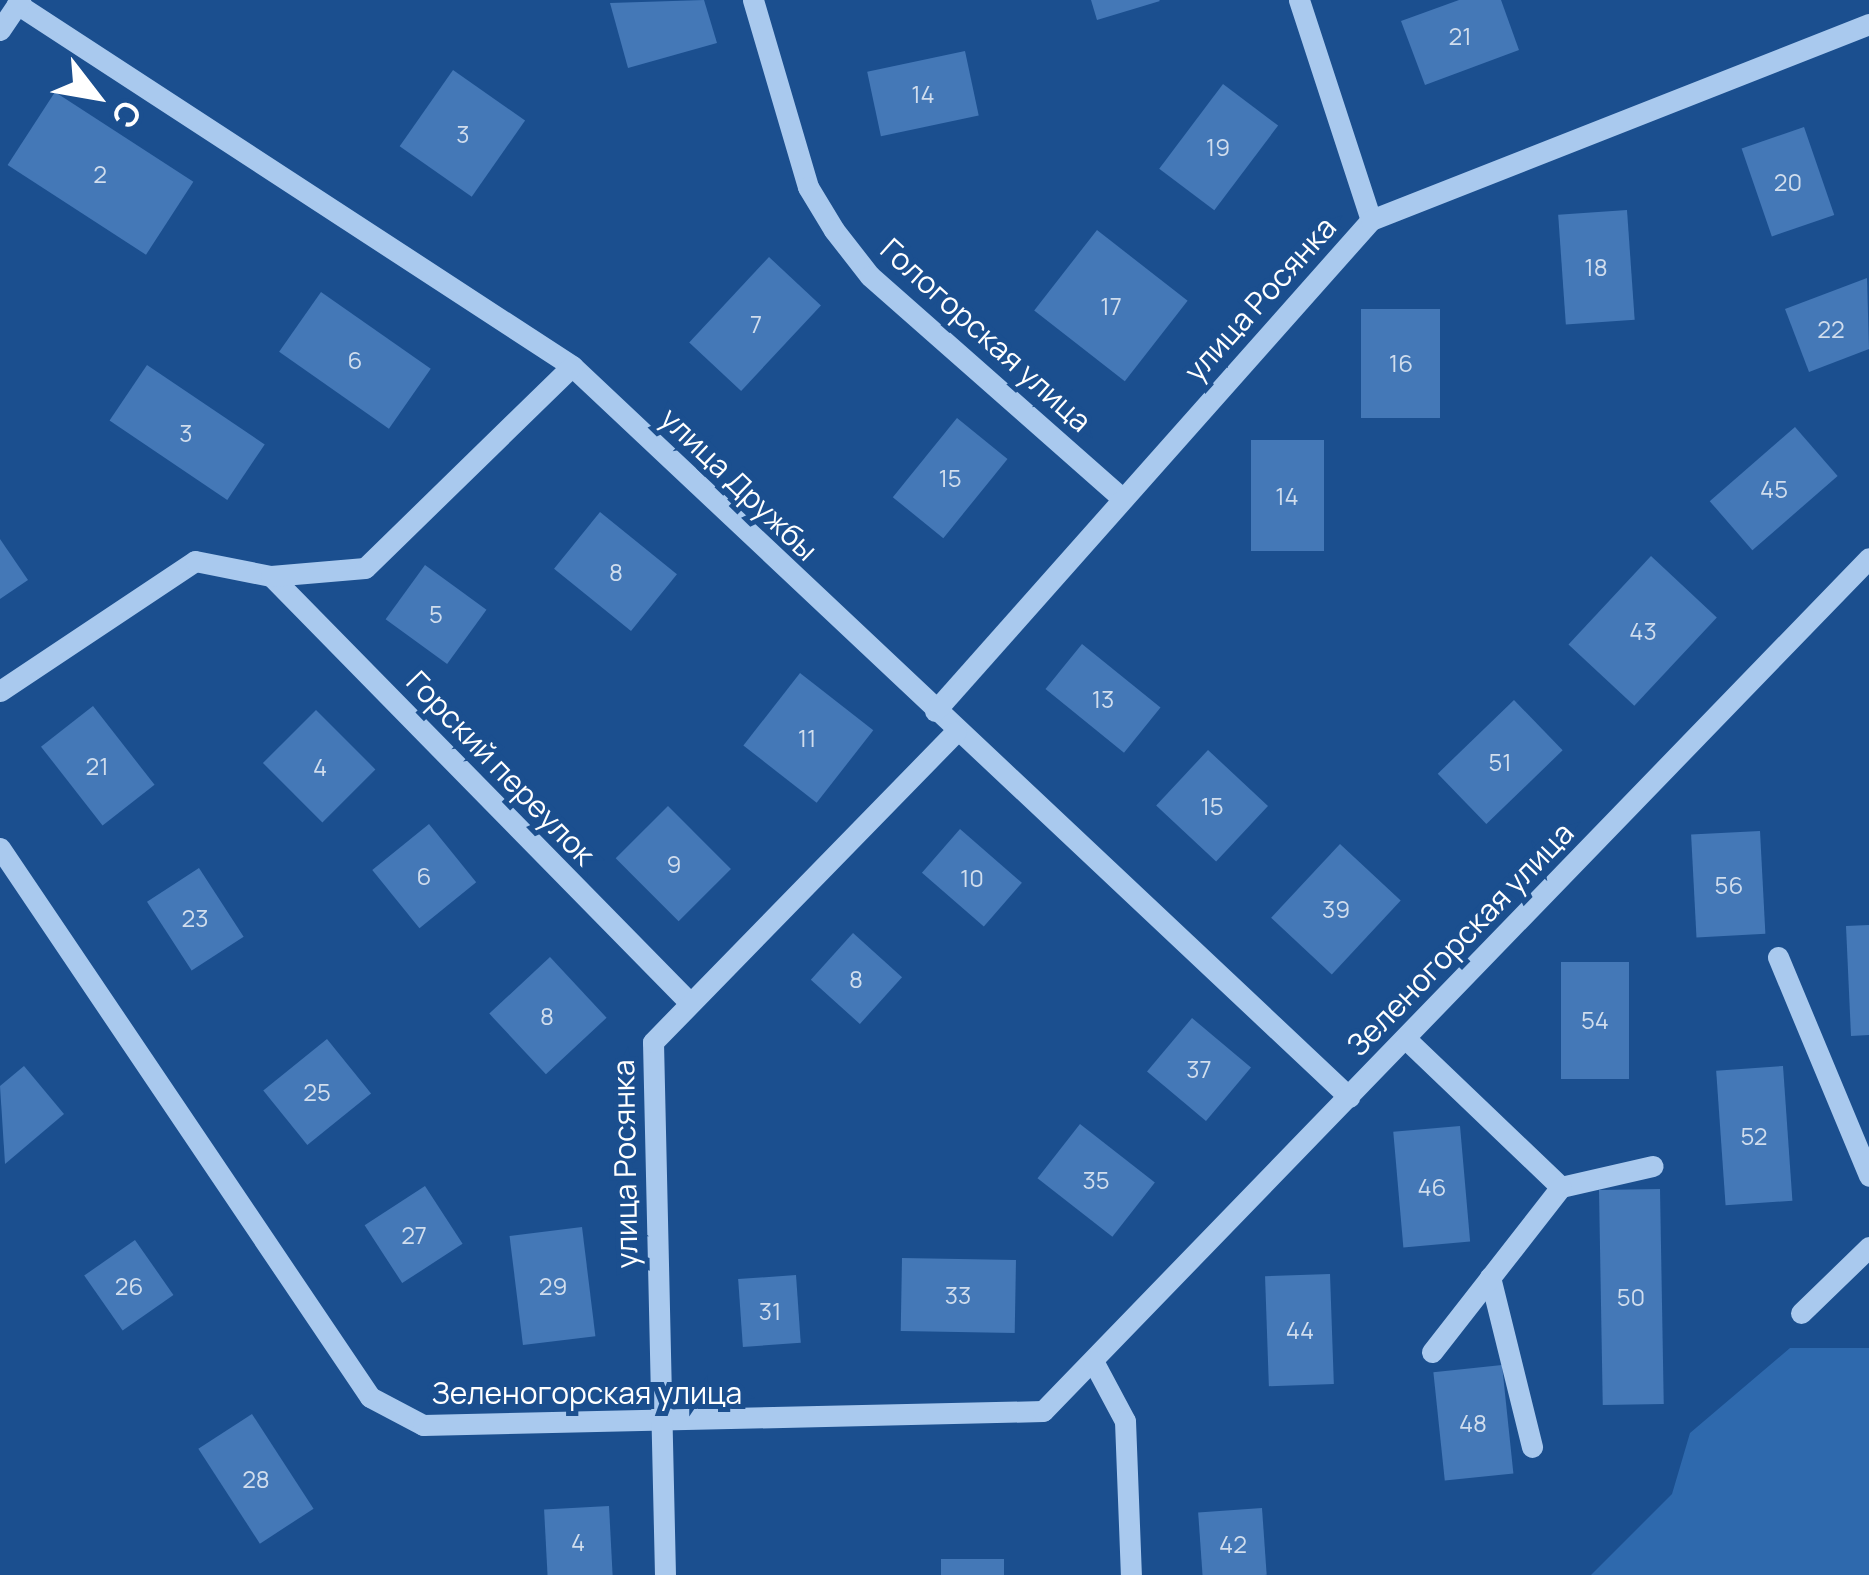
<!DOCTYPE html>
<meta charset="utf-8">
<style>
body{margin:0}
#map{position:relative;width:1869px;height:1575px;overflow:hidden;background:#1b4f8f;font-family:Manrope,sans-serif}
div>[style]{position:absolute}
.green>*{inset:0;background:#2e69ad}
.building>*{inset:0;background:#4478b7;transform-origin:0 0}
.minor>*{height:21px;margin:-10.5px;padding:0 10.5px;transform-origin:10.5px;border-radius:10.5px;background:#a9c9ee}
span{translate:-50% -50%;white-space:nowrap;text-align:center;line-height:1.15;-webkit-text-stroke:10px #1b4f8f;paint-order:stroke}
.number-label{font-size:24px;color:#d0dded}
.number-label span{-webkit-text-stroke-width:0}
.street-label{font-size:30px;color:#fff}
.north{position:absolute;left:36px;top:36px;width:120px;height:120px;-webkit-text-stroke:9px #1b4f8f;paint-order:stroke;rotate:121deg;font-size:33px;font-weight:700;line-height:48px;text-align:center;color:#fff}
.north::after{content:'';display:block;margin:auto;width:42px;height:54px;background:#fff;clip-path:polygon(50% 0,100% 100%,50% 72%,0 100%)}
</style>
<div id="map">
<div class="green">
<div style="clip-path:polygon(1790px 1348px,1869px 1348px,1869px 1575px,1591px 1575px,1672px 1494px,1690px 1433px)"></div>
</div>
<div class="building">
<div style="clip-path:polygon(704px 0,717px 43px,628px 68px,610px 3px)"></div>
<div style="clip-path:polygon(1091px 0,1159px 0,1160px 1px,1097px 20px)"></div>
<div style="clip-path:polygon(1459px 0,1501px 0,1519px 50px,1425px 85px,1401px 21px)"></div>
<div style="left:965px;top:51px;width:66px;height:100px;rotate:78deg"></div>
<div style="left:453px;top:70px;width:88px;height:93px;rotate:35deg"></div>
<div style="left:1223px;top:84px;width:69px;height:106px;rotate:37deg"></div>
<div style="left:55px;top:92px;width:165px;height:87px;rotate:33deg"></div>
<div style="left:1804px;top:127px;width:93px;height:66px;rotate:71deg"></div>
<div style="left:1627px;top:210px;width:110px;height:69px;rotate:86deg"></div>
<div style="left:1097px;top:230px;width:115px;height:102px;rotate:38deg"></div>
<div style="left:769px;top:257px;width:71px;height:117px;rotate:43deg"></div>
<div style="clip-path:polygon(1867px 278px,1869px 349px,1809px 372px,1785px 309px)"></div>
<div style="left:321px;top:292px;width:134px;height:73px;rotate:35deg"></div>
<div style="left:1361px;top:309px;width:79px;height:109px"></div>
<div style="left:147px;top:365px;width:142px;height:67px;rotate:34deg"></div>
<div style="left:957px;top:418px;width:65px;height:102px;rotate:39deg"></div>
<div style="left:1795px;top:427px;width:65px;height:113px;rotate:49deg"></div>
<div style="left:1251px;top:440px;width:73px;height:111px"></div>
<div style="left:600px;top:512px;width:99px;height:73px;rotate:39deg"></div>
<div style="clip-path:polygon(0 539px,28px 580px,0 599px)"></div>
<div style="left:1651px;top:556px;width:90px;height:121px;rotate:43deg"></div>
<div style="left:425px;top:565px;width:76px;height:67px;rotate:36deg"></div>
<div style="left:1082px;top:644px;width:101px;height:58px;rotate:39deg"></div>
<div style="left:800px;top:673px;width:93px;height:92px;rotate:38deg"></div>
<div style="left:1514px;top:700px;width:70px;height:106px;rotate:46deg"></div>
<div style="left:93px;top:706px;width:100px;height:66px;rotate:52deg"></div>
<div style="left:316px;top:710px;width:84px;height:75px;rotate:45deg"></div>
<div style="left:1208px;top:750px;width:82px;height:76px;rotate:43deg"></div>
<div style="left:668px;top:806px;width:89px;height:74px;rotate:45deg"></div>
<div style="left:429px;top:824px;width:75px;height:73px;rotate:51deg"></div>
<div style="left:960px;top:829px;width:82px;height:58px;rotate:41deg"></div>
<div style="left:1760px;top:831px;width:103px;height:69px;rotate:87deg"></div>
<div style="left:1340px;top:844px;width:83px;height:101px;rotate:43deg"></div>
<div style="left:199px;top:868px;width:82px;height:62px;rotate:57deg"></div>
<div style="clip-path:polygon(1869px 925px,1869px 1035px,1851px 1036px,1846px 926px)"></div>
<div style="left:853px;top:933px;width:66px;height:63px;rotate:42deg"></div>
<div style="left:550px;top:957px;width:83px;height:83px;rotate:47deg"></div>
<div style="left:1561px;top:962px;width:68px;height:117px"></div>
<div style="left:1192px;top:1018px;width:77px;height:70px;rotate:40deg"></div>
<div style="left:327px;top:1039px;width:70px;height:82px;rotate:51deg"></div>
<div style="clip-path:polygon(24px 1066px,64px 1114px,5px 1164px,0 1086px)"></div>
<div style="left:1783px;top:1066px;width:135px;height:67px;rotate:86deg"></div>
<div style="left:1080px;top:1124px;width:95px;height:69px;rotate:38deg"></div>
<div style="left:1460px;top:1126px;width:116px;height:67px;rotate:85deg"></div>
<div style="left:425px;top:1186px;width:69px;height:72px;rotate:57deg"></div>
<div style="left:1660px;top:1189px;width:215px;height:61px;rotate:89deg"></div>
<div style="left:582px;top:1227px;width:110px;height:73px;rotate:83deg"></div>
<div style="left:135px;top:1240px;width:67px;height:62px;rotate:55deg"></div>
<div style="left:902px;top:1258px;width:114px;height:73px;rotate:1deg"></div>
<div style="left:1330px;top:1274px;width:110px;height:65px;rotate:88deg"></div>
<div style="left:796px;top:1275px;width:68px;height:58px;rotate:86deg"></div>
<div style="left:1502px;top:1365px;width:109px;height:69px;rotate:84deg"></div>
<div style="left:252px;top:1414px;width:113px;height:64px;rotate:57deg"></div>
<div style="left:609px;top:1506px;width:69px;height:65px;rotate:87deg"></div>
<div style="left:1262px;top:1508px;width:67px;height:64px;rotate:86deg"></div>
<div style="left:1004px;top:1559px;width:16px;height:63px;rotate:90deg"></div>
</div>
<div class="minor">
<div style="left:753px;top:0;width:195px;rotate:73.6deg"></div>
<div style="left:808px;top:187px;width:50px;rotate:58.8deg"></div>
<div style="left:834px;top:230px;width:58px;rotate:52deg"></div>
<div style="left:870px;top:276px;width:337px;rotate:41.4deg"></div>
<div style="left:1299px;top:0;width:231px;rotate:71.9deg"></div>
<div style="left:17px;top:4px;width:663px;rotate:33.11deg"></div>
<div style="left:572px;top:366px;width:1067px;rotate:43.25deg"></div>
<div style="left:0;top:30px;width:36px;rotate:-56deg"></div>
<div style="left:271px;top:576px;width:595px;rotate:45.54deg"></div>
<div style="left:0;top:691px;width:234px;rotate:-33.7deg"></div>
<div style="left:195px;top:561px;width:77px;rotate:11.2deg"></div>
<div style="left:271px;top:576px;width:94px;rotate:-4.9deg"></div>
<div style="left:365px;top:568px;width:289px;rotate:-44.3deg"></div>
<div style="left:935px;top:711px;width:657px;rotate:-48.4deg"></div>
<div style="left:1371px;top:220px;width:535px;rotate:-21.48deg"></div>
<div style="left:0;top:848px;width:662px;rotate:56.02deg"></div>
<div style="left:370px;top:1397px;width:60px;rotate:27.8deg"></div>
<div style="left:423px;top:1425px;width:620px;rotate:-1.29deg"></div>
<div style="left:1043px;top:1411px;width:1187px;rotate:-45.92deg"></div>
<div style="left:1778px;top:957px;width:237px;rotate:67.4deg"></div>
<div style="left:1406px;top:1039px;width:214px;rotate:43.7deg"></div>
<div style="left:1561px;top:1187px;width:94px;rotate:-12.9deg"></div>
<div style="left:1490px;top:1277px;width:175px;rotate:76.1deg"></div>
<div style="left:1801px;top:1313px;width:95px;rotate:-44.1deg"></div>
<div style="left:1432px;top:1352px;width:209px;rotate:-52deg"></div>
<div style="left:1093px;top:1361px;width:68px;rotate:61.9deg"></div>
<div style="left:1125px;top:1421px;width:154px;rotate:87.8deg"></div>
<div style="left:665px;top:1575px;width:533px;rotate:-91.29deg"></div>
<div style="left:653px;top:1042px;width:434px;rotate:-45.7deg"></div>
</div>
<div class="number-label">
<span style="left:1460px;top:36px">21</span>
<span style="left:923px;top:94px">14</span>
<span style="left:463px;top:134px">3</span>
<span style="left:1218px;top:147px">19</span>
<span style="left:100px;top:174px">2</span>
<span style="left:1788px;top:182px">20</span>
<span style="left:1596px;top:267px">18</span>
<span style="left:1111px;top:306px">17</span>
<span style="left:756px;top:324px">7</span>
<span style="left:1831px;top:329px">22</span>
<span style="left:355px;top:360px">6</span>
<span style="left:1401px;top:363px">16</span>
<span style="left:186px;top:433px">3</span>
<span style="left:950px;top:478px">15</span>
<span style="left:1774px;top:489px">45</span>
<span style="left:1287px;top:496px">14</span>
<span style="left:616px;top:572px">8</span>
<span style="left:436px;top:614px">5</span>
<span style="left:1643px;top:631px">43</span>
<span style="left:1103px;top:699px">13</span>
<span style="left:807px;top:738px">11</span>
<span style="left:1500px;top:762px">51</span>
<span style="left:97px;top:766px">21</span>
<span style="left:320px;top:767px">4</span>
<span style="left:1212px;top:806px">15</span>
<span style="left:674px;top:864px">9</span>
<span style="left:424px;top:876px">6</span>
<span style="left:972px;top:878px">10</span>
<span style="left:1729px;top:885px">56</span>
<span style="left:1336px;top:909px">39</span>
<span style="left:195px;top:918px">23</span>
<span style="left:856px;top:979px">8</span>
<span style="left:547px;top:1016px">8</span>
<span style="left:1595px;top:1020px">54</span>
<span style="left:1199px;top:1069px">37</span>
<span style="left:317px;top:1092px">25</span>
<span style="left:1754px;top:1136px">52</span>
<span style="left:1096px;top:1180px">35</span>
<span style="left:1432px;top:1187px">46</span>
<span style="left:414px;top:1235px">27</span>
<span style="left:129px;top:1286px">26</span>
<span style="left:553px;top:1286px">29</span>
<span style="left:958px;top:1295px">33</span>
<span style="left:1631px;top:1297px">50</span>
<span style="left:770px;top:1311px">31</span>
<span style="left:1300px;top:1330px">44</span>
<span style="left:1473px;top:1423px">48</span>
<span style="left:256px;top:1479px">28</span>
<span style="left:578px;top:1542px">4</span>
<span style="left:1233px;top:1544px">42</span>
</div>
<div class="street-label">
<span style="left:1260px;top:299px;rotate:-48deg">улица Росянка</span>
<span style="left:986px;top:335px;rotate:42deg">Гологорская улица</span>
<span style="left:739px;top:484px;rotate:44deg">улица Дружбы</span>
<span style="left:501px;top:768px;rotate:46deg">Горский переулок</span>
<span style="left:1460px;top:939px;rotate:-46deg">Зеленогорская улица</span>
<span style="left:625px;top:1164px;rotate:-91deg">улица Росянка</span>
<span style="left:587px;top:1393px">Зеленогорская улица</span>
</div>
<div class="north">С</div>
</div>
